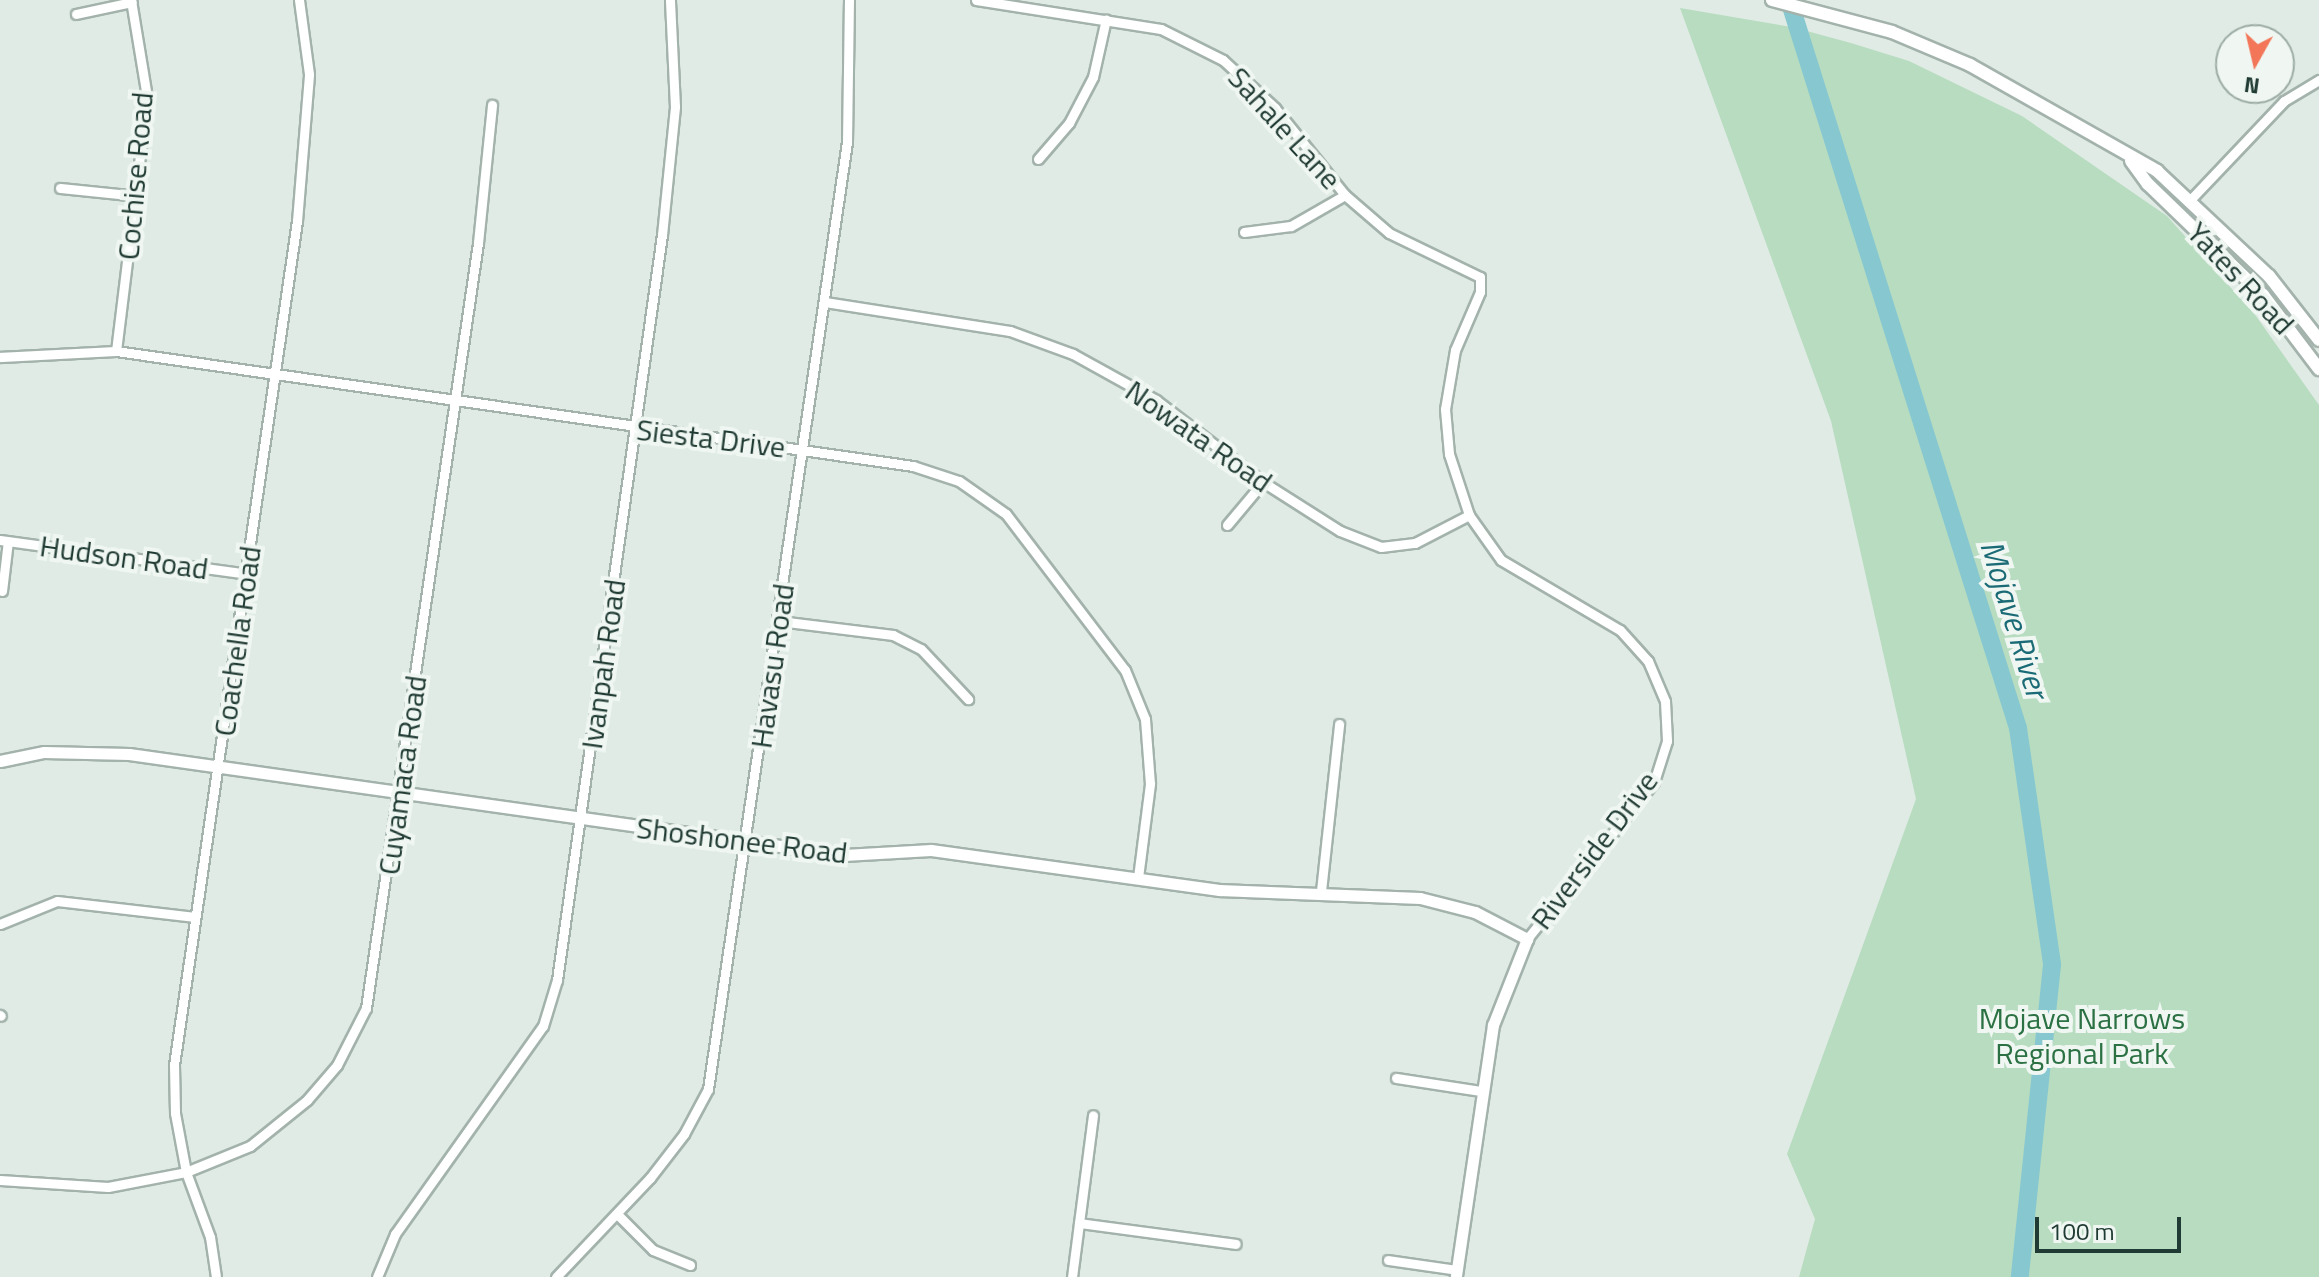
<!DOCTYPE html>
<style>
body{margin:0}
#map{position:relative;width:2319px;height:1277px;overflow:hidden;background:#e0ebe5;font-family:"Titillium Web",sans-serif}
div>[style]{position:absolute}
.green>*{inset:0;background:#b8dcc0}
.river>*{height:18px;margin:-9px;padding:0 9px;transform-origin:9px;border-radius:9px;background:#87c8d0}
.roads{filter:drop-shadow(2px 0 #a3b3ac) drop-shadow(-2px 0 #a3b3ac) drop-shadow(0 2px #a3b3ac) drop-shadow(0 -2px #a3b3ac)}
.minor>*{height:9px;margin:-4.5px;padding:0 4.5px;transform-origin:4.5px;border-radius:4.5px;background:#fff}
.tertiary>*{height:11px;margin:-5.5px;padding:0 5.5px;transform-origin:5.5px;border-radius:5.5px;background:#fff}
.secondary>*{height:12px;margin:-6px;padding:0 6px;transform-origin:6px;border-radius:6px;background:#fff}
span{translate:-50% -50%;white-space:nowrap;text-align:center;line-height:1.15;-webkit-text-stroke:8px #f0f7f3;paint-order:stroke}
.street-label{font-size:30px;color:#203b33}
.park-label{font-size:30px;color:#2b7143}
.water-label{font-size:32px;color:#1b6b76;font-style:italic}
.north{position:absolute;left:2215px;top:24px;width:80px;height:80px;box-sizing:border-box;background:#f0f7f3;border:2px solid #9daca6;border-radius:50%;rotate:188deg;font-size:22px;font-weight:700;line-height:32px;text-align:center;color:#203b33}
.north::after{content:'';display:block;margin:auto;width:28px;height:36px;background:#f27657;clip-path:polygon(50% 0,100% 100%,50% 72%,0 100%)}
.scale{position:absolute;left:2035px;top:1217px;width:146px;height:36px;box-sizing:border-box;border:4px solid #203b33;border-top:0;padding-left:10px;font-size:24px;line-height:28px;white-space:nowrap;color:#203b33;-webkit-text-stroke:6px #f0f7f3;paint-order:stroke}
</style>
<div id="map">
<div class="green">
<div style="clip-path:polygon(1680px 8px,1792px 27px,1851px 43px,1909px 61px,2022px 116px,2167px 216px,2256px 316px,2319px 405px,2319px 1277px,1799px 1277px,1815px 1219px,1787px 1154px,1916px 799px,1831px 421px)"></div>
</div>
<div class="river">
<div style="left:1789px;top:0;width:763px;rotate:72.54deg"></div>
<div style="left:2018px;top:728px;width:239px;rotate:81.8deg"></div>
<div style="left:2052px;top:965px;width:314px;rotate:95.9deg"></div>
</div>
<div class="roads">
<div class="minor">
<div style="left:976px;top:0;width:187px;rotate:8.9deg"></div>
<div style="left:1161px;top:29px;width:69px;rotate:26.6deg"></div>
<div style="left:1223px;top:60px;width:71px;rotate:42.7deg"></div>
<div style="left:1275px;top:108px;width:112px;rotate:51.2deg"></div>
<div style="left:1345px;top:195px;width:58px;rotate:40.8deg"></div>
<div style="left:1389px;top:233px;width:101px;rotate:25.8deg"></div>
<div style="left:1480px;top:277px;width:15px;rotate:90deg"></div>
<div style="left:1480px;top:292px;width:63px;rotate:113.3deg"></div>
<div style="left:1455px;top:350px;width:60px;rotate:99.6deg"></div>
<div style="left:1445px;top:409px;width:45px;rotate:84.9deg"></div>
<div style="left:1449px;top:454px;width:64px;rotate:71.8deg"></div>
<div style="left:1469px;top:515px;width:55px;rotate:54.6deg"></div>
<div style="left:1501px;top:560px;width:138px;rotate:30.5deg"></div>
<div style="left:1620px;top:630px;width:42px;rotate:47.9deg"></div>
<div style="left:1648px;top:661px;width:43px;rotate:67deg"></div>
<div style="left:1665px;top:701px;width:40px;rotate:87.1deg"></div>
<div style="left:1667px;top:741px;width:43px;rotate:107.6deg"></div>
<div style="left:1654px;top:782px;width:202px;rotate:129deg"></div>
<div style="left:76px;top:14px;width:57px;rotate:-12.1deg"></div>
<div style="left:1038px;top:159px;width:48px;rotate:-49.3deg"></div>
<div style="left:1069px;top:123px;width:52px;rotate:-62.4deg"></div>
<div style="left:1093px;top:77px;width:59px;rotate:-77.4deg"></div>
<div style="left:60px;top:188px;width:79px;rotate:5.8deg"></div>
<div style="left:2191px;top:199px;width:135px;rotate:-46.5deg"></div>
<div style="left:2284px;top:101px;width:41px;rotate:-31deg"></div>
<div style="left:1244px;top:232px;width:47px;rotate:-7.3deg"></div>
<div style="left:1291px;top:226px;width:62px;rotate:-29.9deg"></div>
<div style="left:825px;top:302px;width:187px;rotate:8.9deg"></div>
<div style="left:1010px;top:331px;width:67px;rotate:20.1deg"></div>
<div style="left:1073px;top:354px;width:95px;rotate:29deg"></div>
<div style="left:1156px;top:400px;width:135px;rotate:37.5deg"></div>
<div style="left:1263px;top:482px;width:91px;rotate:32.5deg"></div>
<div style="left:1340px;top:531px;width:44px;rotate:21.3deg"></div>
<div style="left:1381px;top:547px;width:34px;rotate:-7deg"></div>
<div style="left:1415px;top:543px;width:61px;rotate:-27.4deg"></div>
<div style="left:116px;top:351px;width:256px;rotate:-83deg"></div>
<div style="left:147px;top:97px;width:98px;rotate:-99.4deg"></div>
<div style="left:0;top:357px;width:116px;rotate:-3deg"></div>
<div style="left:116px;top:351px;width:805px;rotate:8.21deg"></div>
<div style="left:913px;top:466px;width:48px;rotate:18.1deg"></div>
<div style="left:959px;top:481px;width:57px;rotate:35.1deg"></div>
<div style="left:1006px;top:514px;width:196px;rotate:52.7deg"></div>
<div style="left:1125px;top:670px;width:53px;rotate:67.8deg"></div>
<div style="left:1145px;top:719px;width:65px;rotate:85.6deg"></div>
<div style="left:1150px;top:784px;width:95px;rotate:97.3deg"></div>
<div style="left:1227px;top:525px;width:56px;rotate:-50.1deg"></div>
<div style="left:0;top:540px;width:249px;rotate:7.8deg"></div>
<div style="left:2px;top:591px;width:50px;rotate:-83.2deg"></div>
<div style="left:779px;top:621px;width:115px;rotate:7deg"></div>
<div style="left:893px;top:635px;width:31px;rotate:27deg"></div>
<div style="left:921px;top:649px;width:69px;rotate:46.8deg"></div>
<div style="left:1321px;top:891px;width:168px;rotate:-83.8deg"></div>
<div style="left:0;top:924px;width:61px;rotate:-22deg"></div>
<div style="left:57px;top:901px;width:139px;rotate:6.6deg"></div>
<div style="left:0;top:1015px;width:1px;rotate:45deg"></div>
<div style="left:1396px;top:1078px;width:86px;rotate:8.7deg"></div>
<div style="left:0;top:1180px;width:108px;rotate:3.7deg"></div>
<div style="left:108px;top:1187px;width:79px;rotate:-10.9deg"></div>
<div style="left:186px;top:1172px;width:69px;rotate:-22.1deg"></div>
<div style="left:250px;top:1146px;width:73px;rotate:-38.9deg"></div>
<div style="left:307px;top:1100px;width:46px;rotate:-49.4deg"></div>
<div style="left:337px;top:1065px;width:64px;rotate:-63deg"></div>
<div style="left:366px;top:1008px;width:773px;rotate:-81.67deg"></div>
<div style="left:478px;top:243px;width:139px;rotate:-84.2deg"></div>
<div style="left:617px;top:1214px;width:51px;rotate:45deg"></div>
<div style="left:653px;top:1250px;width:40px;rotate:22deg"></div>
<div style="left:1079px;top:1223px;width:158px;rotate:7.6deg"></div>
<div style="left:1388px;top:1260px;width:70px;rotate:8.2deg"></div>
<div style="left:216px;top:1277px;width:40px;rotate:-98.5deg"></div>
<div style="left:210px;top:1237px;width:69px;rotate:-110.3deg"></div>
<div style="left:186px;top:1172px;width:60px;rotate:-100.6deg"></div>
<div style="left:175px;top:1113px;width:48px;rotate:-91.2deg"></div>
<div style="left:174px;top:1065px;width:853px;rotate:-81.71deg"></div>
<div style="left:297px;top:221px;width:147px;rotate:-85.3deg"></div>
<div style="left:309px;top:74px;width:75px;rotate:-97.7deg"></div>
<div style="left:377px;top:1277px;width:47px;rotate:-67.3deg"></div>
<div style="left:395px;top:1234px;width:255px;rotate:-54.6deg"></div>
<div style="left:543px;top:1026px;width:48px;rotate:-73.1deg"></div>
<div style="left:557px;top:980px;width:752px;rotate:-81.98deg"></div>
<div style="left:662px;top:235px;width:129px;rotate:-84.2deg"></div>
<div style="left:675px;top:107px;width:107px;rotate:-92.7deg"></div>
<div style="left:556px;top:1277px;width:137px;rotate:-46.5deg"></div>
<div style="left:650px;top:1178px;width:56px;rotate:-52.3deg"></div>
<div style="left:684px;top:1134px;width:51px;rotate:-61.9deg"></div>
<div style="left:708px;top:1089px;width:957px;rotate:-81.65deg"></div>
<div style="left:847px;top:142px;width:142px;rotate:-89.2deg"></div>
<div style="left:1072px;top:1277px;width:163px;rotate:-82.6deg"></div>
</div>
<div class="tertiary">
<div style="left:0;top:761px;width:45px;rotate:-11.6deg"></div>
<div style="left:44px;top:752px;width:85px;rotate:1.3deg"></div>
<div style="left:129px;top:754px;width:722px;rotate:8.04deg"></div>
<div style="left:844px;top:855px;width:87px;rotate:-3.3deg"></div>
<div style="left:931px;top:850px;width:291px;rotate:7.9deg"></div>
<div style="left:1219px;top:890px;width:201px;rotate:2.3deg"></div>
<div style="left:1420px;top:898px;width:57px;rotate:14.3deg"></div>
<div style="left:1475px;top:912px;width:59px;rotate:27.4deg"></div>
<div style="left:1527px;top:939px;width:92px;rotate:111.6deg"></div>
<div style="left:1493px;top:1025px;width:255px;rotate:98.4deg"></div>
</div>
<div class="secondary">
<div style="left:1772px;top:0;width:124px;rotate:14.9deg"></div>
<div style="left:1892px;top:32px;width:85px;rotate:22.9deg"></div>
<div style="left:1970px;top:65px;width:215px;rotate:29.5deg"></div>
<div style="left:2157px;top:171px;width:154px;rotate:43.2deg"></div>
<div style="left:2269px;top:276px;width:81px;rotate:52deg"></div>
<div style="left:2131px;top:161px;width:29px;rotate:54deg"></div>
<div style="left:2148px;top:184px;width:160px;rotate:44deg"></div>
<div style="left:2263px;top:295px;width:93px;rotate:52.9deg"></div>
</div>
</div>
<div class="street-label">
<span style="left:1285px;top:128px;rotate:48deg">Sahale Lane</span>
<span style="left:135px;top:176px;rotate:-85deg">Cochise Road</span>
<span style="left:2241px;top:278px;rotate:47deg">Yates Road</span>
<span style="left:1199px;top:436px;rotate:35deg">Nowata Road</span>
<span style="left:711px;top:438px;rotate:7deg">Siesta Drive</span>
<span style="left:124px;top:557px;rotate:8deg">Hudson Road</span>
<span style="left:237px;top:641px;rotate:-82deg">Coachella Road</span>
<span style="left:603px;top:664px;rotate:-82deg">Ivanpah Road</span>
<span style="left:772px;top:666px;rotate:-82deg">Havasu Road</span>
<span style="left:402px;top:775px;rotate:-82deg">Cuyamaca Road</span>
<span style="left:742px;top:840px;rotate:7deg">Shoshonee Road</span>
<span style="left:1594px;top:850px;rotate:-53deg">Riverside Drive</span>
</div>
<div class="park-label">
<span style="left:2082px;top:1035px">Mojave Narrows<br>Regional Park</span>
</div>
<div class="water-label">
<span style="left:2015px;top:619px;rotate:73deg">Mojave River</span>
</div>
<div class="north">N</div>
<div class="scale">100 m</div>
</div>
